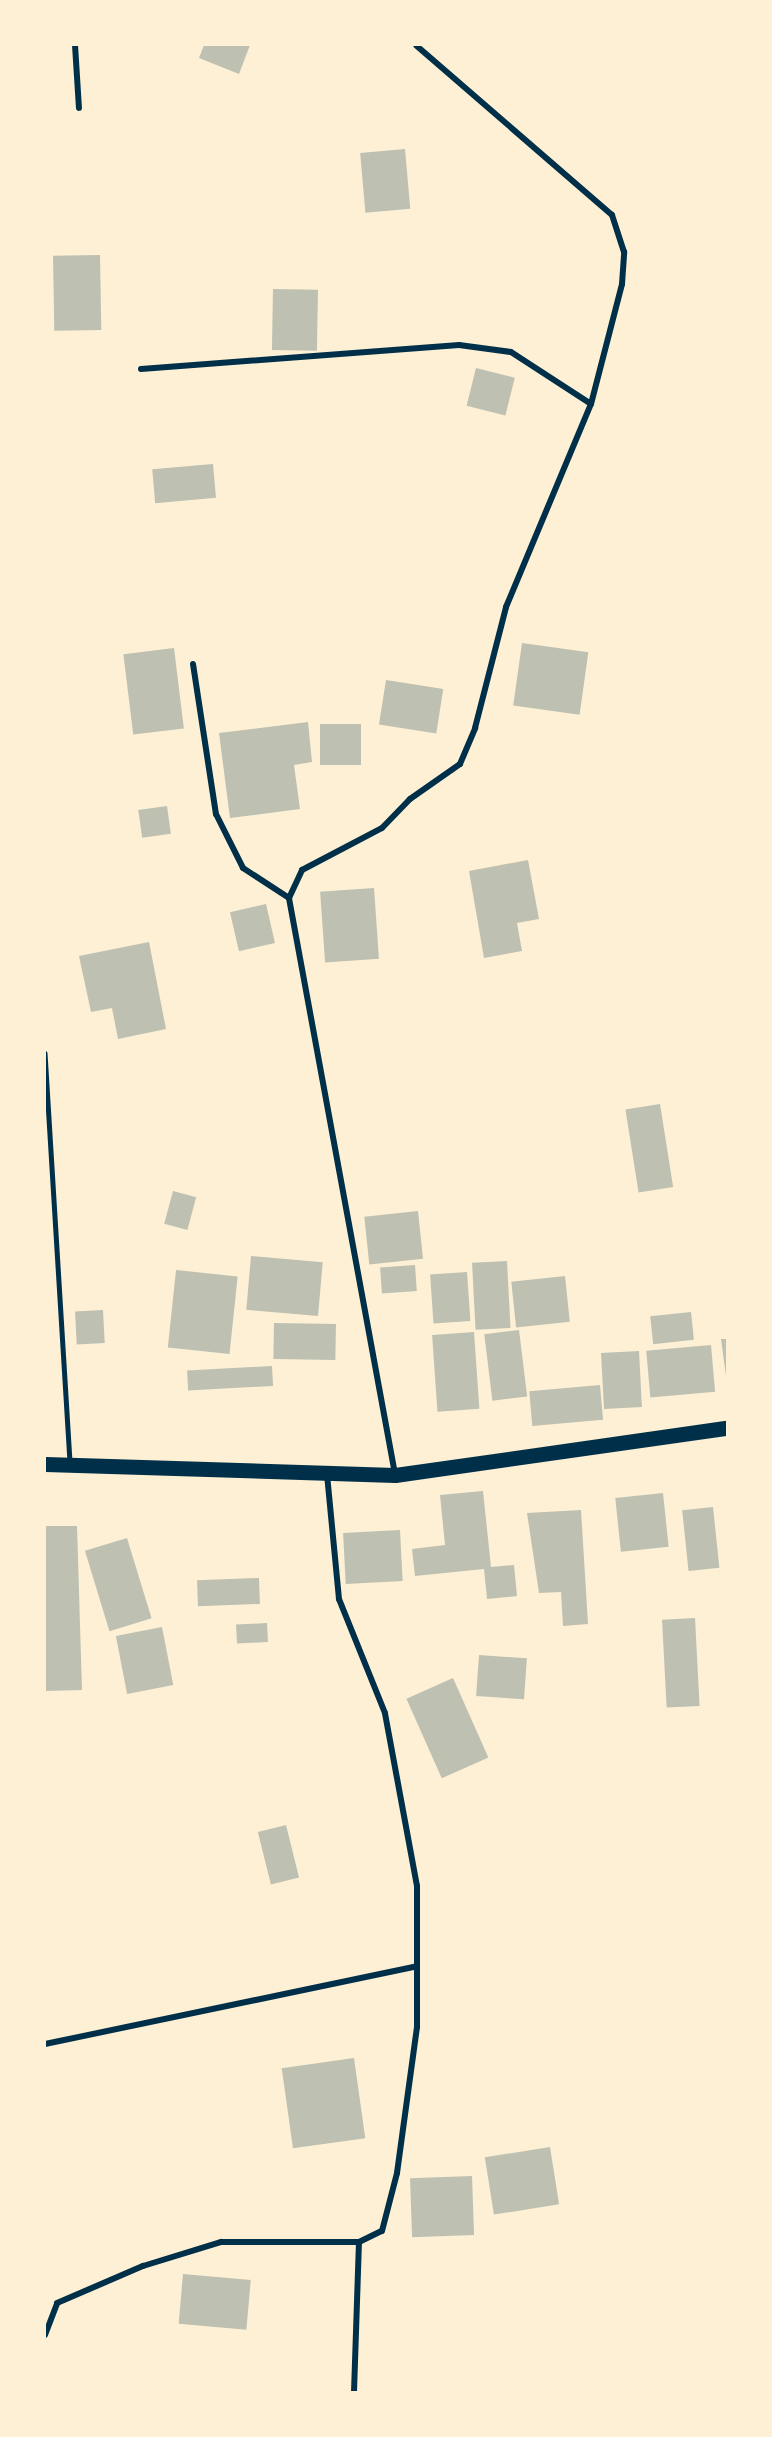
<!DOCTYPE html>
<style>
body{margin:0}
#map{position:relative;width:772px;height:2437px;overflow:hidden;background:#fdf0d5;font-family:"Asap Condensed",sans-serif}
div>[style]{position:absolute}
.building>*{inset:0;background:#bec0b2;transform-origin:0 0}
.service>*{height:4.5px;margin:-2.25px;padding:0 2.25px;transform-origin:2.25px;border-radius:2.25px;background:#003049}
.minor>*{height:6px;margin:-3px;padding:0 3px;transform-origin:3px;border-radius:3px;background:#003049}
.primary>*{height:15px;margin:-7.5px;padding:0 7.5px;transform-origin:7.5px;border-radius:7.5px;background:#003049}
span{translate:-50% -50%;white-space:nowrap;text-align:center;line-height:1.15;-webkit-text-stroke:4.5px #fdf0d5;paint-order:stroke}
.frame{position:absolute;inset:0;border:46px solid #fdf0d5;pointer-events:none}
</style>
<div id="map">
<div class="building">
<div style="clip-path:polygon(204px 45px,250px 45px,239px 74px,199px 58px)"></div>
<div style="left:405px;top:149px;width:60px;height:45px;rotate:85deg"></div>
<div style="left:100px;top:255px;width:75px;height:47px;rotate:89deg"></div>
<div style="left:273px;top:289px;width:45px;height:61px;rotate:1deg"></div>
<div style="left:476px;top:368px;width:40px;height:39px;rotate:14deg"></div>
<div style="left:213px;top:464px;width:34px;height:61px;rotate:85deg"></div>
<div style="left:522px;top:643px;width:67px;height:63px;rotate:8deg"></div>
<div style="left:174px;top:648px;width:81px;height:51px;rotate:83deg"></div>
<div style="left:386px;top:680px;width:58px;height:45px;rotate:9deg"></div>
<div style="clip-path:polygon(308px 722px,312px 762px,294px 765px,300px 809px,230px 818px,219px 733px)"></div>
<div style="left:320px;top:724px;width:41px;height:41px"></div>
<div style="left:167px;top:806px;width:28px;height:29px;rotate:82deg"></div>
<div style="clip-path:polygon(528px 860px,539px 919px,517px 923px,522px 951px,484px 958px,469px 871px)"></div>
<div style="left:374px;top:888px;width:71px;height:54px;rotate:86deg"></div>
<div style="left:266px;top:904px;width:40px;height:37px;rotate:77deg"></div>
<div style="clip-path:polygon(149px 942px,166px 1029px,118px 1039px,112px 1008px,91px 1012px,79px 956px)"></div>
<div style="left:660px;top:1104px;width:84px;height:35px;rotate:81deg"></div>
<div style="left:173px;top:1191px;width:24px;height:34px;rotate:15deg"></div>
<div style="left:418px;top:1211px;width:48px;height:54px;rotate:84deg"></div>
<div style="left:251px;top:1256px;width:72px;height:54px;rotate:5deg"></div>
<div style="left:507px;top:1261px;width:67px;height:35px;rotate:87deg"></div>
<div style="left:415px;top:1265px;width:26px;height:35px;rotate:86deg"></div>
<div style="left:176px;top:1270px;width:62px;height:78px;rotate:6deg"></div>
<div style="left:467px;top:1272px;width:49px;height:37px;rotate:86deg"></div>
<div style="left:565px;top:1276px;width:46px;height:54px;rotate:84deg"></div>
<div style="left:103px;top:1310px;width:33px;height:28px;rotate:87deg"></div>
<div style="left:691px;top:1312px;width:28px;height:41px;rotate:84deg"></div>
<div style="left:274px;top:1323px;width:62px;height:36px;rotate:1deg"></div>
<div style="left:519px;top:1330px;width:67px;height:35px;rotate:83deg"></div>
<div style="left:474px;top:1332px;width:77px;height:42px;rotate:86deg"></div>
<div style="clip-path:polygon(721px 1339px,727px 1339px,727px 1375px,726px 1376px)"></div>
<div style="left:711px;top:1345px;width:47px;height:65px;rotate:85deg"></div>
<div style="left:639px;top:1351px;width:56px;height:38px;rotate:87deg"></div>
<div style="left:272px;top:1366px;width:20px;height:85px;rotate:87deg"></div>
<div style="left:600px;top:1385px;width:35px;height:71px;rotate:85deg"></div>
<div style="clip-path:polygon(483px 1491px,491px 1567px,514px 1565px,517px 1596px,487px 1599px,484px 1569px,415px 1576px,412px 1549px,445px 1545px,440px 1495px)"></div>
<div style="left:663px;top:1493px;width:54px;height:48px;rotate:84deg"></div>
<div style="left:713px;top:1507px;width:61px;height:31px;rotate:84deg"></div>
<div style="clip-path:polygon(581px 1510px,588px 1624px,563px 1626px,561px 1592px,539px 1593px,527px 1513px)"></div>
<div style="clip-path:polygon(45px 1526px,77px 1526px,82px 1690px,45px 1691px)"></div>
<div style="left:400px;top:1530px;width:51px;height:57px;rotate:87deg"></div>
<div style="left:127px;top:1538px;width:84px;height:44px;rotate:73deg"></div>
<div style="left:259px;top:1578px;width:26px;height:62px;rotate:88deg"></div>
<div style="left:695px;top:1618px;width:88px;height:33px;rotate:87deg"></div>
<div style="left:267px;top:1623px;width:19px;height:31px;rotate:87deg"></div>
<div style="left:162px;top:1627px;width:59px;height:47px;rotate:79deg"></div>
<div style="left:479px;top:1655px;width:48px;height:41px;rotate:4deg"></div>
<div style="left:453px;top:1678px;width:87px;height:51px;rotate:66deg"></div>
<div style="left:286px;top:1825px;width:54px;height:29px;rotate:76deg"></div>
<div style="left:354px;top:2058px;width:81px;height:73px;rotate:82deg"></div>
<div style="left:550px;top:2147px;width:58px;height:66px;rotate:81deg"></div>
<div style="left:472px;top:2176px;width:59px;height:62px;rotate:88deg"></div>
<div style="left:183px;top:2274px;width:68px;height:50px;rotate:5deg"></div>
</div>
<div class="service">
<div style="left:45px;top:1053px;width:411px;rotate:86.5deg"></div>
</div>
<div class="minor">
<div style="left:75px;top:45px;width:63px;rotate:86.4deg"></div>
<div style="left:141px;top:369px;width:319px;rotate:-4.3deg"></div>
<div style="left:459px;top:345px;width:52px;rotate:7.7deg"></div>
<div style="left:511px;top:352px;width:95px;rotate:33deg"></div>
<div style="left:193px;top:664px;width:152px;rotate:81.3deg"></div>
<div style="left:216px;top:814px;width:60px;rotate:63.4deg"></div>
<div style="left:243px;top:868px;width:55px;rotate:33.1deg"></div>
<div style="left:395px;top:1474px;width:586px;rotate:-100.43deg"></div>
<div style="left:289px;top:898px;width:31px;rotate:-65deg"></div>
<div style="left:302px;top:870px;width:90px;rotate:-27.7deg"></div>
<div style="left:382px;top:828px;width:40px;rotate:-46deg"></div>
<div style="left:410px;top:799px;width:61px;rotate:-35deg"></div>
<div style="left:460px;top:764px;width:39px;rotate:-67deg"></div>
<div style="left:475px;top:728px;width:125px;rotate:-75.6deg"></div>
<div style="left:506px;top:607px;width:220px;rotate:-67.3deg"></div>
<div style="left:591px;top:404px;width:124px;rotate:-75.5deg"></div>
<div style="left:622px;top:284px;width:32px;rotate:-86deg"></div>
<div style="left:624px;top:252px;width:39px;rotate:-108deg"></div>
<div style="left:612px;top:215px;width:259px;rotate:-139.1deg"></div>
<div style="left:45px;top:2044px;width:380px;rotate:-11.8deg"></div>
<div style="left:45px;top:2335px;width:34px;rotate:-69deg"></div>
<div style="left:57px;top:2303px;width:94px;rotate:-23.3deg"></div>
<div style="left:143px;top:2266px;width:82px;rotate:-17.1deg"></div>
<div style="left:221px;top:2242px;width:138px"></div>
<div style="left:359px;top:2242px;width:25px;rotate:-26deg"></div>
<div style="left:382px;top:2231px;width:60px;rotate:-75.5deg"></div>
<div style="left:397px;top:2173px;width:147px;rotate:-82.2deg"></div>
<div style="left:417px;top:2027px;width:141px;rotate:-90deg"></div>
<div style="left:417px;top:1886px;width:176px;rotate:-100.5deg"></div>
<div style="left:385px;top:1713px;width:123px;rotate:-112deg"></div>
<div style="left:339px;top:1599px;width:126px;rotate:-95.5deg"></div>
<div style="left:354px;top:2392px;width:150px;rotate:-88.1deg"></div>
</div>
<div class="primary">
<div style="left:45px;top:1464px;width:350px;rotate:1.8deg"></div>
<div style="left:395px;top:1475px;width:335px;rotate:-8.1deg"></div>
</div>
<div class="frame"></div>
</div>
